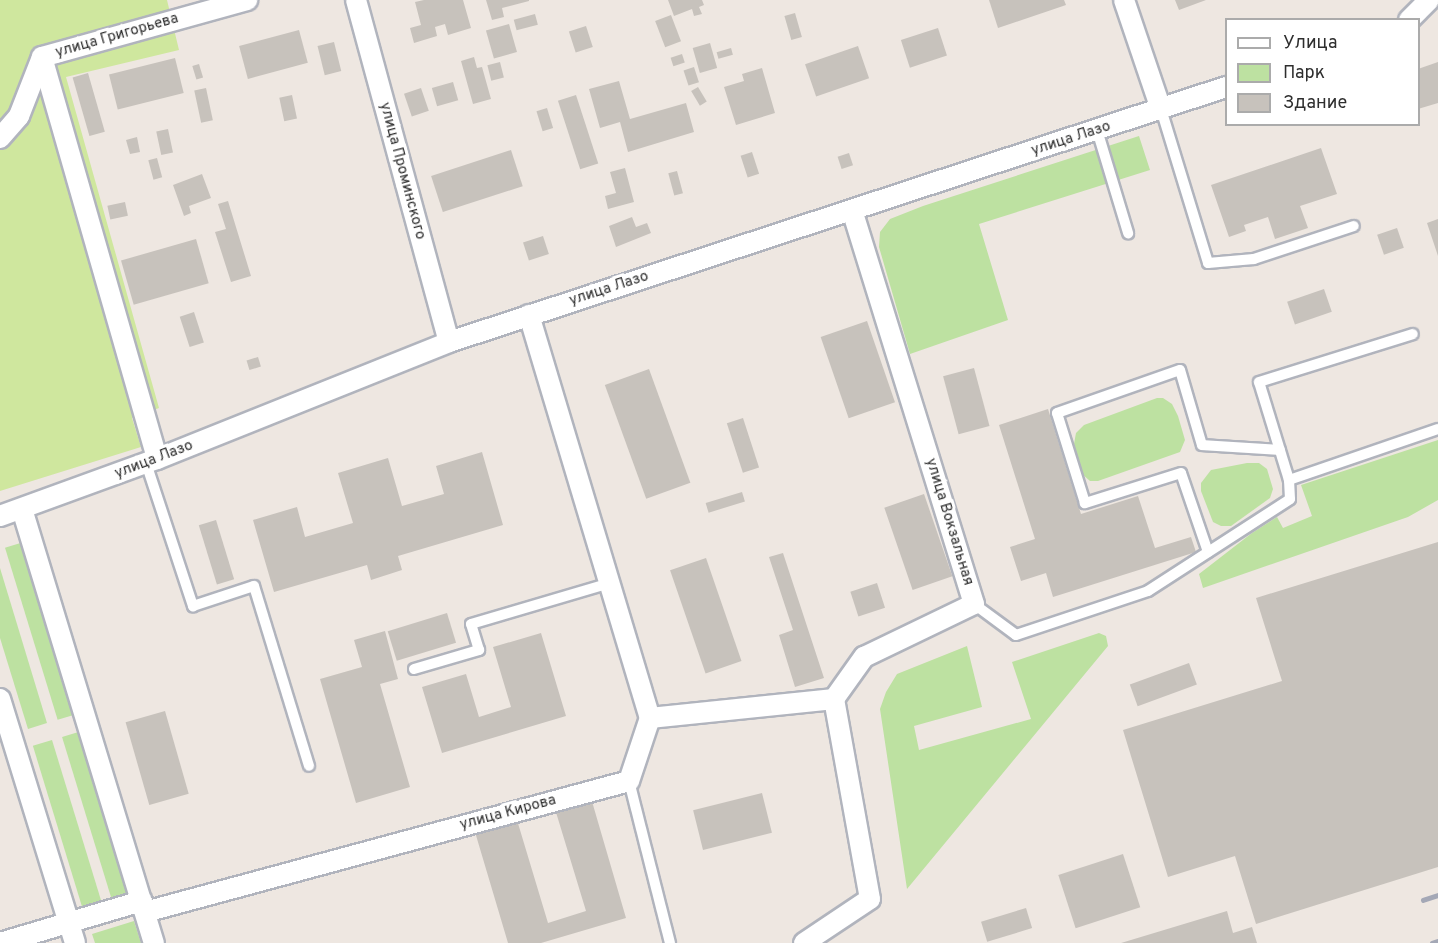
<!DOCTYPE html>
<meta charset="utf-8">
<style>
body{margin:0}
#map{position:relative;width:1438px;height:943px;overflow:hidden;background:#eee7e1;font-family:Overpass,sans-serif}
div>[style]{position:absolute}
.green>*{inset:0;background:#bde1a1;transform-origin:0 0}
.pitch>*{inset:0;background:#cfe79e}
.building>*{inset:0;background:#c7c2bc;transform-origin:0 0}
.roads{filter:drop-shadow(2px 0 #b1b4bd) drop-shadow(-2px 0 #b1b4bd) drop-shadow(0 2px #b1b4bd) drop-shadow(0 -2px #b1b4bd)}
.service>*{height:10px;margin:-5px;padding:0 5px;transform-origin:5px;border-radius:5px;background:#fff}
.minor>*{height:20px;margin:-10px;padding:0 10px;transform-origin:10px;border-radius:10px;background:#fff}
.rail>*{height:4.5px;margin:-2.25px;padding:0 2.25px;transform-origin:2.25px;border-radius:2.25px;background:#a4a8b6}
span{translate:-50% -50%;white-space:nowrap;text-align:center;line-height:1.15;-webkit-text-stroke:6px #fff;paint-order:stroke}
.street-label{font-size:15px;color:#2e2e2e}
.legend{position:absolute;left:1225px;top:18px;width:195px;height:108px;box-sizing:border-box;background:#fff;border:2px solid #ababab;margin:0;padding:8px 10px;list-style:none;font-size:18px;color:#2e2e2e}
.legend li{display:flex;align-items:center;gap:12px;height:30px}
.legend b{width:30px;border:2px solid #ababab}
</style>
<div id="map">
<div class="green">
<div style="clip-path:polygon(1139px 136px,1150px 170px,979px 224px,1008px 320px,910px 354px,879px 247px,880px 232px,890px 219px,923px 206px)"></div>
<div style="clip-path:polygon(1157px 398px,1163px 398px,1172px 404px,1178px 416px,1185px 440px,1180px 452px,1098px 481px,1090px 481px,1082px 474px,1074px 444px,1076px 433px,1084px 425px)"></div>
<div style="clip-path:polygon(1438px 440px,1438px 500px,1408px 517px,1203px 588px,1199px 574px,1252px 533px,1277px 517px,1283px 528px,1312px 516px,1301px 485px)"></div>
<div style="clip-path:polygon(1247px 463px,1259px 463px,1267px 469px,1273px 489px,1270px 498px,1231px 526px,1221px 526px,1213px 522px,1201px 491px,1201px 483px,1211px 470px)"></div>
<div style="left:27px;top:541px;width:180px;height:23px;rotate:73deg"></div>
<div style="clip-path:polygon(0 568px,47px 723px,28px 729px,0 638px)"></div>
<div style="clip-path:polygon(1099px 633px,1106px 636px,1108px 646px,907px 889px,880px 709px,886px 692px,897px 674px,967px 646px,982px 707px,914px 726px,919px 750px,1031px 719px,1012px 662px)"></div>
<div style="left:85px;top:730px;width:171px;height:24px;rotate:73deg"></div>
<div style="left:52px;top:740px;width:170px;height:20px;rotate:73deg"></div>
<div style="clip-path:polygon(134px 921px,141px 943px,95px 943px,92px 934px)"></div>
</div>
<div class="pitch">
<div style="clip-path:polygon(0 0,167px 0,179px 50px,66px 77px,159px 408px,132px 418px,141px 447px,0 491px)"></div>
</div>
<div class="building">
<div style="clip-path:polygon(424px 0,463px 0,471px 28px,448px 35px,445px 24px,435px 27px,437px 36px,414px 43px,410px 28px,421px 25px,415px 2px)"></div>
<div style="clip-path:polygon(486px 0,529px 0,529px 1px,502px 8px,504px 17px,492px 20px)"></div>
<div style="clip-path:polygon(668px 0,702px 0,704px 5px,699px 7px,702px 14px,694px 16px,692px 9px,674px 16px)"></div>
<div style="clip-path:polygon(989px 0,1064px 0,1066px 5px,998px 28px)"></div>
<div style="clip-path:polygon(1175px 0,1206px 0,1179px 10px)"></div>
<div style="left:795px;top:13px;width:25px;height:11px;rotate:74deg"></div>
<div style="left:535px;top:14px;width:11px;height:22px;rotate:75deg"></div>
<div style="left:671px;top:15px;width:28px;height:17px;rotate:69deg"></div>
<div style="left:509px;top:24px;width:29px;height:24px;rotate:74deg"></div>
<div style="left:586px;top:26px;width:22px;height:18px;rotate:72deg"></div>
<div style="left:938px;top:28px;width:29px;height:39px;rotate:72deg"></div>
<div style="left:299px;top:30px;width:34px;height:62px;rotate:75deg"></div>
<div style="left:334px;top:42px;width:30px;height:17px;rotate:76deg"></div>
<div style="left:710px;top:43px;width:26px;height:18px;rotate:74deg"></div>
<div style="left:858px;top:46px;width:34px;height:56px;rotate:71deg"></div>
<div style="left:731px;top:48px;width:7px;height:15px;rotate:74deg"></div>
<div style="left:682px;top:54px;width:9px;height:12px;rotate:72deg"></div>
<div style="clip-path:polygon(474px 57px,477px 68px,482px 67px,491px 99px,473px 104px,461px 61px)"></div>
<div style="left:175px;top:58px;width:36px;height:68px;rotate:76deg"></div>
<div style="left:500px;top:62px;width:16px;height:13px;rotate:76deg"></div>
<div style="clip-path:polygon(1438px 62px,1438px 103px,1418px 109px,1418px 69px)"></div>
<div style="left:199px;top:64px;width:14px;height:7px;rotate:73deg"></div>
<div style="left:694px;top:67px;width:16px;height:11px;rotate:72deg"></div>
<div style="clip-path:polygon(762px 68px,775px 113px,736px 125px,724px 87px,744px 81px,742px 74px)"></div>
<div style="left:88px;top:73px;width:61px;height:16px;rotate:74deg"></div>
<div style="clip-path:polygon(619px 81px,630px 119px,686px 103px,694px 132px,628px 152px,620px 122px,600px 128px,589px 89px)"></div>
<div style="left:453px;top:82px;width:19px;height:22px;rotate:74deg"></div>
<div style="left:698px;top:87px;width:17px;height:8px;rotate:59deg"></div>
<div style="left:206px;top:88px;width:33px;height:12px;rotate:78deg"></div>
<div style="left:421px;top:88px;width:24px;height:18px;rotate:71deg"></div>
<div style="left:292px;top:95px;width:24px;height:13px;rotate:78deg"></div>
<div style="left:576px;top:95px;width:72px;height:19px;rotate:72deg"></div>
<div style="left:547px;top:108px;width:21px;height:11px;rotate:73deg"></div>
<div style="left:168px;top:129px;width:24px;height:12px;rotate:78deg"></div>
<div style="clip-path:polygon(137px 137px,140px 152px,130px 154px,126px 140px)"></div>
<div style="clip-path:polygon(1321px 148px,1337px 194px,1300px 206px,1308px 228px,1275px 239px,1268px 217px,1244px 225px,1246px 231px,1229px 237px,1211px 185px)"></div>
<div style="left:511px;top:150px;width:38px;height:84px;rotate:72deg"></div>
<div style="left:752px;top:152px;width:23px;height:12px;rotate:72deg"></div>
<div style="left:849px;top:153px;width:13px;height:12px;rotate:72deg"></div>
<div style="left:157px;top:158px;width:20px;height:9px;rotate:75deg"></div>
<div style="clip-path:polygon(625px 168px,634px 202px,608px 209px,605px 196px,616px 193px,610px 172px)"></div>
<div style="left:677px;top:171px;width:23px;height:9px;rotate:75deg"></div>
<div style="clip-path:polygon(202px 174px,211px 198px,189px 206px,191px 213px,184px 216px,173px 185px)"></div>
<div style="clip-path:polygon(228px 201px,251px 276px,231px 282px,215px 232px,226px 229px,218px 204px)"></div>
<div style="left:125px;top:202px;width:14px;height:18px;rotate:78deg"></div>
<div style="clip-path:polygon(632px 217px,636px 227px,647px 223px,651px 233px,616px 247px,609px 226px)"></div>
<div style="clip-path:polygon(1438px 219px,1438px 256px,1427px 223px)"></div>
<div style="left:1397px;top:228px;width:21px;height:21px;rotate:71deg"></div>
<div style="left:543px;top:236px;width:19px;height:21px;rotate:72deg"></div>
<div style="left:196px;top:239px;width:46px;height:78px;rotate:74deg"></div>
<div style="left:1324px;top:289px;width:24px;height:39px;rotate:71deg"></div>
<div style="left:194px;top:312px;width:32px;height:15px;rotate:72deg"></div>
<div style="left:867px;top:321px;width:86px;height:49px;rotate:71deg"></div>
<div style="left:258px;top:357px;width:10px;height:12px;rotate:73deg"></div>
<div style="left:974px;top:368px;width:60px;height:32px;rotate:75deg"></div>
<div style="left:649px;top:369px;width:121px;height:47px;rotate:70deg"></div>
<div style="clip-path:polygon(1048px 409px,1081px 514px,1138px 496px,1155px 548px,1191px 537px,1196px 552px,1053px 597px,1046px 573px,1021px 581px,1010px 547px,1035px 539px,999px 425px)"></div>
<div style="left:743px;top:418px;width:52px;height:17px;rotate:72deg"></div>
<div style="clip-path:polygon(482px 452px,503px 525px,398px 556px,402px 570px,371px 580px,367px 565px,274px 592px,253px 520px,297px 507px,305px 537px,353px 523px,338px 473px,388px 458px,402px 506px,444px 494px,436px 466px)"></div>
<div style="left:742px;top:492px;width:10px;height:38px;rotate:73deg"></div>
<div style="left:924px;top:494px;width:87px;height:42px;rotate:71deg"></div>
<div style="left:216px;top:520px;width:62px;height:18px;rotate:73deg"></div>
<div style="clip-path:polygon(1438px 542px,1438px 867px,1256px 924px,1235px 856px,1168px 877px,1123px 730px,1282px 681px,1256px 598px)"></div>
<div style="clip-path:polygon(783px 553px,824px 678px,795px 687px,779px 635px,793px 630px,769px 557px)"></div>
<div style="left:706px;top:558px;width:109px;height:38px;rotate:71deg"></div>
<div style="left:877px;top:583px;width:26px;height:28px;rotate:72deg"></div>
<div style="left:447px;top:613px;width:31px;height:62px;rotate:73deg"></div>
<div style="clip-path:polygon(385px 631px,398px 679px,380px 684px,410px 787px,356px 803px,320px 679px,362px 667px,354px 640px)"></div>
<div style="clip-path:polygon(541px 633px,566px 716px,442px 753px,422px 687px,466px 674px,479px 717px,511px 707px,493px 647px)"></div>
<div style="left:1189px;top:663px;width:23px;height:63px;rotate:70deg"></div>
<div style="left:165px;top:711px;width:86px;height:41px;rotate:74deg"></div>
<div style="left:762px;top:793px;width:41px;height:71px;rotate:76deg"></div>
<div style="clip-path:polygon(591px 798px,626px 918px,541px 943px,508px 943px,475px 832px,517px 820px,548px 923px,586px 911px,555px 809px)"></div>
<div style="left:1123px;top:854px;width:56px;height:68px;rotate:72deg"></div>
<div style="left:1026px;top:908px;width:21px;height:47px;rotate:73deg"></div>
<div style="clip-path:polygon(1227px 911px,1233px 933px,1252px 927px,1257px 943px,1121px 943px)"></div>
</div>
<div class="roads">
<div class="service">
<div style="left:1161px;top:109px;width:161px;rotate:73deg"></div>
<div style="left:1208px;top:263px;width:46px;rotate:-5deg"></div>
<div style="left:1254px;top:259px;width:105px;rotate:-18.3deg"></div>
<div style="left:1097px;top:130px;width:108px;rotate:73.2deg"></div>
<div style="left:146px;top:463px;width:151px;rotate:71.8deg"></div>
<div style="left:193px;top:606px;width:64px;rotate:-18.2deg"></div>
<div style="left:254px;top:586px;width:188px;rotate:73deg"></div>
<div style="left:1289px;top:480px;width:102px;rotate:-107deg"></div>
<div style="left:1259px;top:382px;width:161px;rotate:-17.3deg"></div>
<div style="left:1208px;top:552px;width:83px;rotate:-108.9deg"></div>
<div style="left:1181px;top:473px;width:101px;rotate:162.6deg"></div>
<div style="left:1085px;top:503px;width:94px;rotate:-107.3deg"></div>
<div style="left:1057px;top:413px;width:130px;rotate:-19.3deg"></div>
<div style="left:1180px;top:370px;width:78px;rotate:73.7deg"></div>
<div style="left:1202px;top:445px;width:78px;rotate:3.7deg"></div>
<div style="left:974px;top:604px;width:52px;rotate:36.4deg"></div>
<div style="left:1016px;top:635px;width:139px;rotate:-18.4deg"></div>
<div style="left:1148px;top:591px;width:169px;rotate:-32.9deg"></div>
<div style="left:1290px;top:499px;width:19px;rotate:-93deg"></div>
<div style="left:1289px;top:480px;width:157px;rotate:-18.9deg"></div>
<div style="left:414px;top:669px;width:68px;rotate:-16.3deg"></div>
<div style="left:479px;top:650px;width:27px;rotate:-107deg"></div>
<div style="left:471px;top:624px;width:145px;rotate:-16.4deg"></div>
<div style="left:629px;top:781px;width:167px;rotate:75.8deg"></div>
</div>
<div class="minor">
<div style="left:356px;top:0;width:354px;rotate:74.8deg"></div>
<div style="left:1124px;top:0;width:115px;rotate:71.3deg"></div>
<div style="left:1409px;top:20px;width:28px;rotate:-45deg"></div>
<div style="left:42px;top:57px;width:418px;rotate:74deg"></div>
<div style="left:0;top:138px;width:29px;rotate:-49deg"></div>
<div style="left:19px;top:116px;width:63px;rotate:-68.7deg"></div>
<div style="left:42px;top:57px;width:213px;rotate:-15.5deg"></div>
<div style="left:529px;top:315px;width:421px;rotate:73.3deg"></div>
<div style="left:22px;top:509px;width:454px;rotate:73.1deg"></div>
<div style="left:0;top:516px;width:167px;rotate:-20deg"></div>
<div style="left:157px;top:459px;width:315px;rotate:-21.8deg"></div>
<div style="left:449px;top:342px;width:818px;rotate:-18.17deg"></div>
<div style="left:0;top:699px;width:255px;rotate:72.9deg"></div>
<div style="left:145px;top:912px;width:501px;rotate:-15.14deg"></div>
<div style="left:629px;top:781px;width:66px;rotate:-71.6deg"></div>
<div style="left:650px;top:718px;width:185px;rotate:-5.9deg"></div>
<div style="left:0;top:943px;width:148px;rotate:-16.5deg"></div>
<div style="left:804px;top:943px;width:79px;rotate:-33.7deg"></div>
<div style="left:870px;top:899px;width:203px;rotate:-100.2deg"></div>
<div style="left:834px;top:699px;width:52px;rotate:-54.5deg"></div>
<div style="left:864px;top:657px;width:122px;rotate:-25.7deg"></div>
<div style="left:974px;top:604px;width:412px;rotate:-107.2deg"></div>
</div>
</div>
<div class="rail">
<div style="left:1423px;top:900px;width:16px;rotate:-18deg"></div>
<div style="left:1432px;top:943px;width:6px;rotate:-18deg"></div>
</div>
<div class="street-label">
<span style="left:117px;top:36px;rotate:-16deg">улица Григорьева</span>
<span style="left:1071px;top:139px;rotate:-18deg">улица Лазо</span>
<span style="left:402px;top:171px;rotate:75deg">улица Проминского</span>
<span style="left:609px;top:289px;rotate:-18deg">улица Лазо</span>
<span style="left:154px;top:460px;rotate:-21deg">улица Лазо</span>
<span style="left:949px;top:522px;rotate:73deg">улица Вокзальная</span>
<span style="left:508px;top:813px;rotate:-15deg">улица Кирова</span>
</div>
<ul class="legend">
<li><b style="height:8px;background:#fff"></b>Улица</li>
<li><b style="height:16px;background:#bde1a1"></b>Парк</li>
<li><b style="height:16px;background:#c7c2bc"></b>Здание</li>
</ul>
</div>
